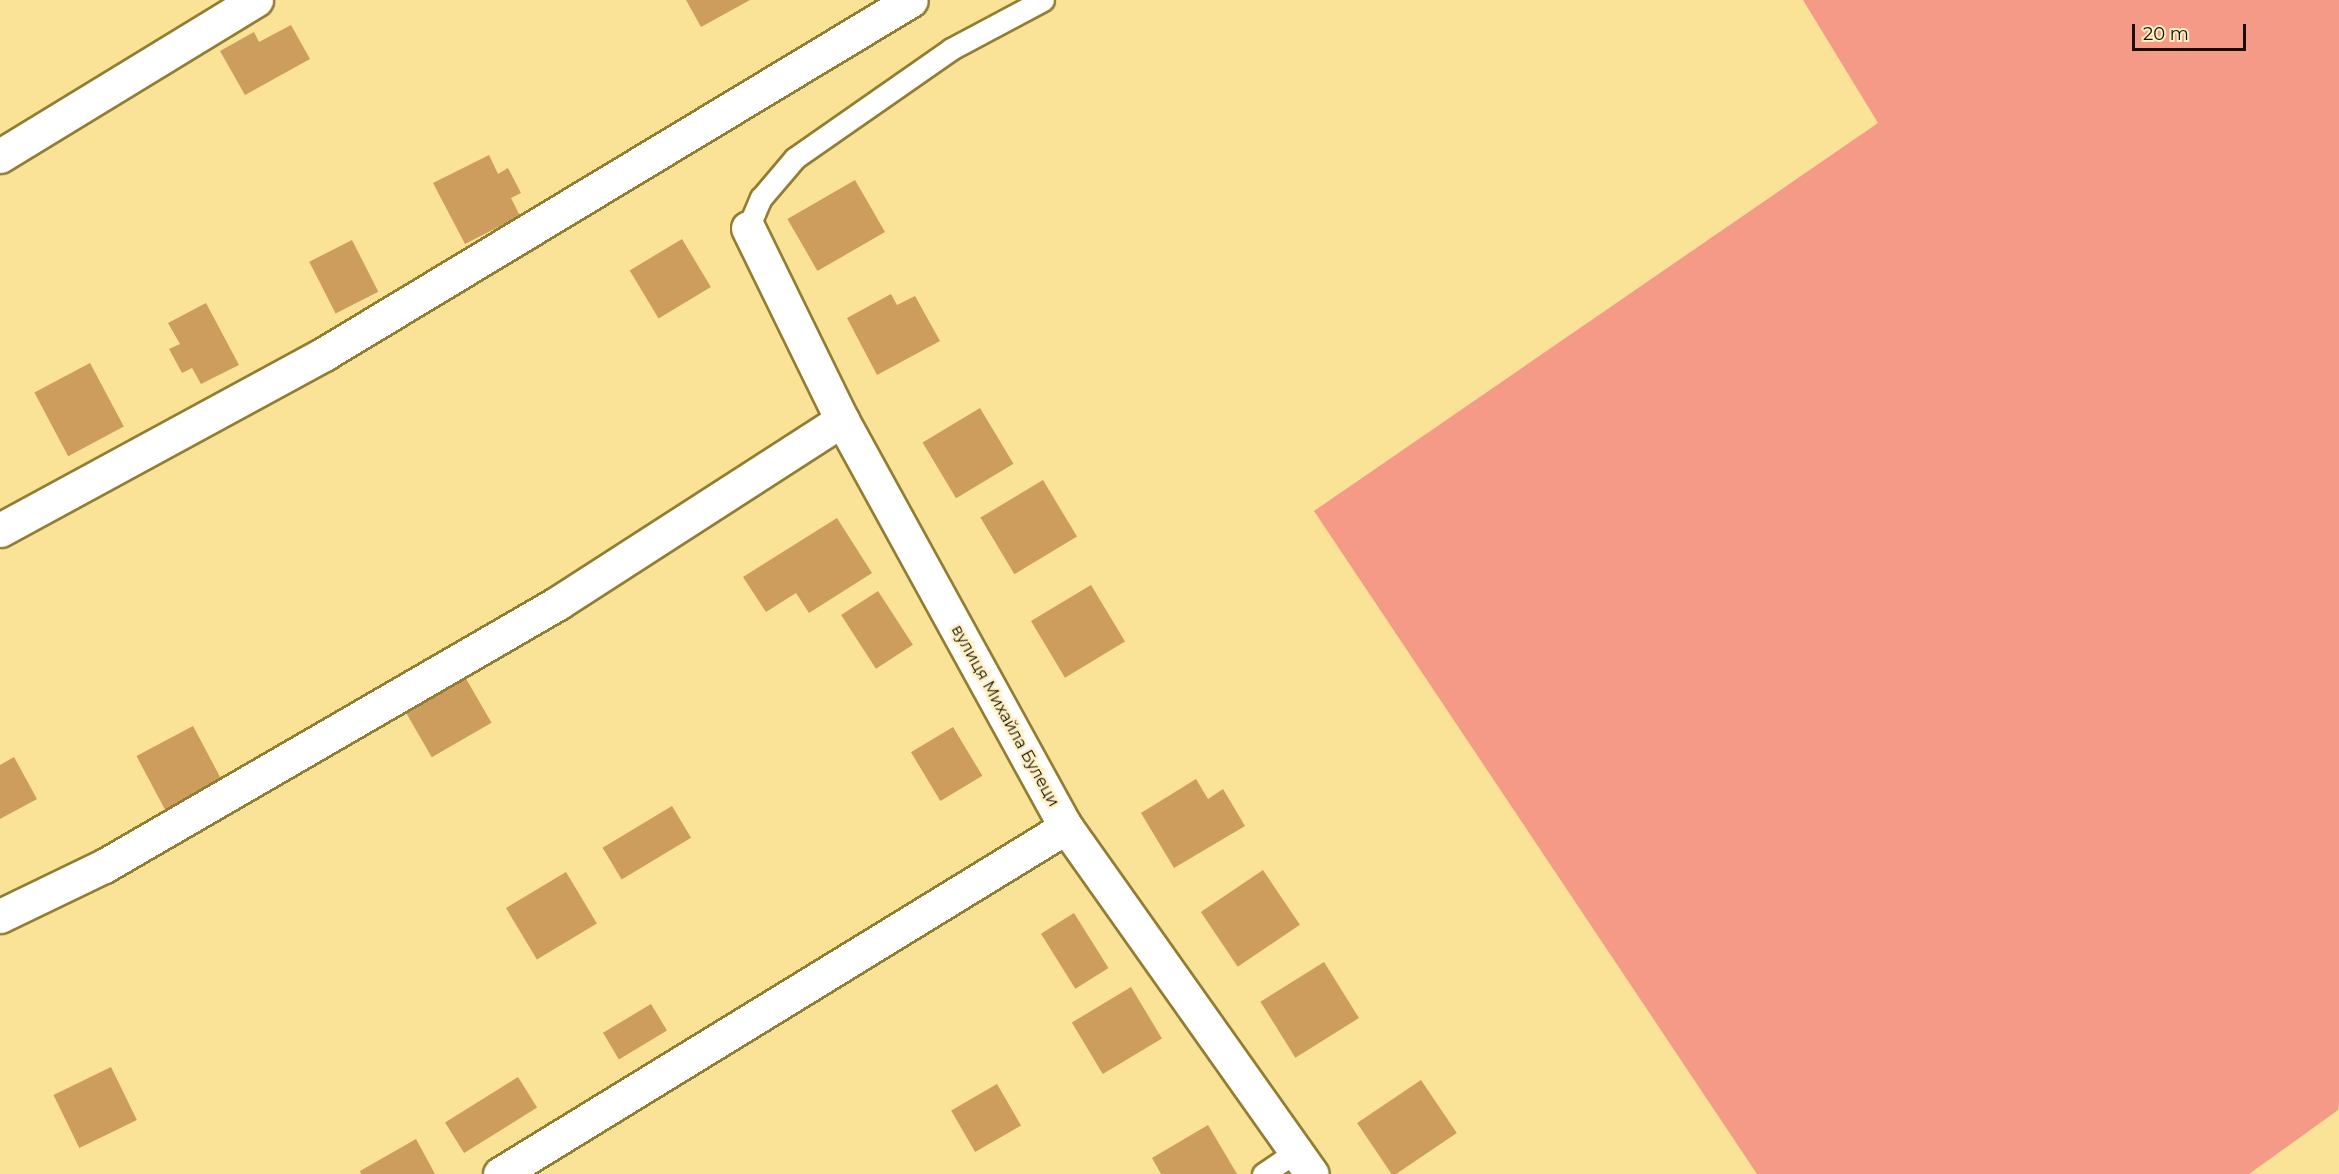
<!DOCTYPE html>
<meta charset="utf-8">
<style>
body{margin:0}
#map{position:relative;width:2339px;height:1174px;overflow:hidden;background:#fae396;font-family:Montserrat,sans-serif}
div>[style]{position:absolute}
.green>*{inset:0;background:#f59a86}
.building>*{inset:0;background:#cd9d5d;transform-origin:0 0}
.roads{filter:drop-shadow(2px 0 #937d30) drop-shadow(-2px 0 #937d30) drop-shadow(0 2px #937d30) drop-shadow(0 -2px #937d30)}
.service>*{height:21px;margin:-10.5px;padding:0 10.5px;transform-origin:10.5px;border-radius:10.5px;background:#fff}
.minor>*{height:33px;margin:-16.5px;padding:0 16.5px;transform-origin:16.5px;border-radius:16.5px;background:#fff}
span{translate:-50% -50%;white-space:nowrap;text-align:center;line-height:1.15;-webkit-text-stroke:5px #fff1c4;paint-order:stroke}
.street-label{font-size:16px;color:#160f00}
.scale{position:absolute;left:2132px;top:24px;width:114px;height:27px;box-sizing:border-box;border:3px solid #160f00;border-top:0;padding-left:8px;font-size:18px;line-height:21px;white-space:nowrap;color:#160f00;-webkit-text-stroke:4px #fff1c4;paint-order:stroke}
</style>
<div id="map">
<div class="green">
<div style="clip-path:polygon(1803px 0,2339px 0,2339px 1103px,2338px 1110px,2249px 1174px,1757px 1174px,1314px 511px,1878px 123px)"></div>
</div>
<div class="building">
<div style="clip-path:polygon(686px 0,750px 0,701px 27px)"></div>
<div style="clip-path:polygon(291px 25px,310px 59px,245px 95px,220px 51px,254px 32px,259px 42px)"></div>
<div style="clip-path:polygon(489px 155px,498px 174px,508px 168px,521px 193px,511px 198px,520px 216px,465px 244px,433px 183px)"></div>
<div style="left:855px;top:180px;width:60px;height:78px;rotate:60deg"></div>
<div style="left:682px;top:239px;width:56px;height:61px;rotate:59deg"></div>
<div style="left:352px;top:240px;width:58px;height:48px;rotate:63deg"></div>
<div style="clip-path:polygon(891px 294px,897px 305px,915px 296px,940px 341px,877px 375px,847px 318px)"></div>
<div style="clip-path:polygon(206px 303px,239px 365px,201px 384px,192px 368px,182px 373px,169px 349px,180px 344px,168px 323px)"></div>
<div style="left:90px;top:363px;width:72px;height:63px;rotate:62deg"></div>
<div style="left:980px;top:408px;width:65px;height:67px;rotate:59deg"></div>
<div style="left:1043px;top:480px;width:66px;height:73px;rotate:59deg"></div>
<div style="clip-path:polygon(837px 518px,872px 573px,809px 613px,796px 593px,766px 612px,743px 577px)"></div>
<div style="left:1091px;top:585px;width:66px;height:70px;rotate:59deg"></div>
<div style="left:878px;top:591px;width:64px;height:44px;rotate:57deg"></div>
<div style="left:461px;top:670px;width:61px;height:69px;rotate:60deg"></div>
<div style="left:193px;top:726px;width:64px;height:64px;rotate:62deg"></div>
<div style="left:953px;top:727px;width:57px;height:49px;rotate:59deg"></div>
<div style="clip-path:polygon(14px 757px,37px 799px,0 819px,0 765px)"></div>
<div style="clip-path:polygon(1196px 779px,1208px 799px,1223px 789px,1245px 826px,1174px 868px,1141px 813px)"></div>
<div style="left:672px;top:806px;width:37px;height:81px;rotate:59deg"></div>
<div style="left:1263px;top:870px;width:66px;height:75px;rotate:56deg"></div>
<div style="left:566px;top:872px;width:60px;height:70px;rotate:59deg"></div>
<div style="left:1074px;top:913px;width:65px;height:39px;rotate:58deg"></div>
<div style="left:1324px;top:962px;width:66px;height:75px;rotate:58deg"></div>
<div style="left:1131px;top:987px;width:60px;height:69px;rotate:59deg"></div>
<div style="left:651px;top:1004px;width:31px;height:56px;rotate:59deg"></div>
<div style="left:111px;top:1067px;width:59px;height:64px;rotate:64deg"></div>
<div style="left:518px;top:1077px;width:36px;height:86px;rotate:58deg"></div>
<div style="left:1421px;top:1080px;width:64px;height:77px;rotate:56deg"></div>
<div style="left:997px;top:1084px;width:48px;height:53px;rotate:60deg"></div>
<div style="clip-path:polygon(1208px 1125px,1237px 1174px,1161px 1174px,1152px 1158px)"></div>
<div style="clip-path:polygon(416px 1139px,435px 1174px,361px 1174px,360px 1171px)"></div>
</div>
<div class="roads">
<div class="service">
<div style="left:748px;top:228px;width:33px;rotate:-67deg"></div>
<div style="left:761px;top:198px;width:52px;rotate:-49.6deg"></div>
<div style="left:795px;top:158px;width:190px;rotate:-34.9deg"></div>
<div style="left:951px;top:49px;width:104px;rotate:-28deg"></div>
<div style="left:1263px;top:1174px;width:40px;rotate:-34deg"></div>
</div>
<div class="minor">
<div style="left:0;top:156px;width:300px;rotate:-31.4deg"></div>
<div style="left:748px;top:228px;width:214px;rotate:63.9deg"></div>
<div style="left:842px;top:420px;width:465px;rotate:61.2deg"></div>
<div style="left:1066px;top:827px;width:425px;rotate:54.7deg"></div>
<div style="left:0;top:530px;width:369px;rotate:-28.5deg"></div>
<div style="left:324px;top:354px;width:685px;rotate:-31.09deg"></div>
<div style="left:0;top:916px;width:115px;rotate:-25.7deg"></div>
<div style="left:104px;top:866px;width:525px;rotate:-30.08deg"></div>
<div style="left:558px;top:603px;width:338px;rotate:-32.8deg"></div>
<div style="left:500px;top:1174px;width:664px;rotate:-31.51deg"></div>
</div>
</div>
<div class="street-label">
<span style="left:1005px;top:716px;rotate:61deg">вулиця Михайла Булеци</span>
</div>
<div class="scale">20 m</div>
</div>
